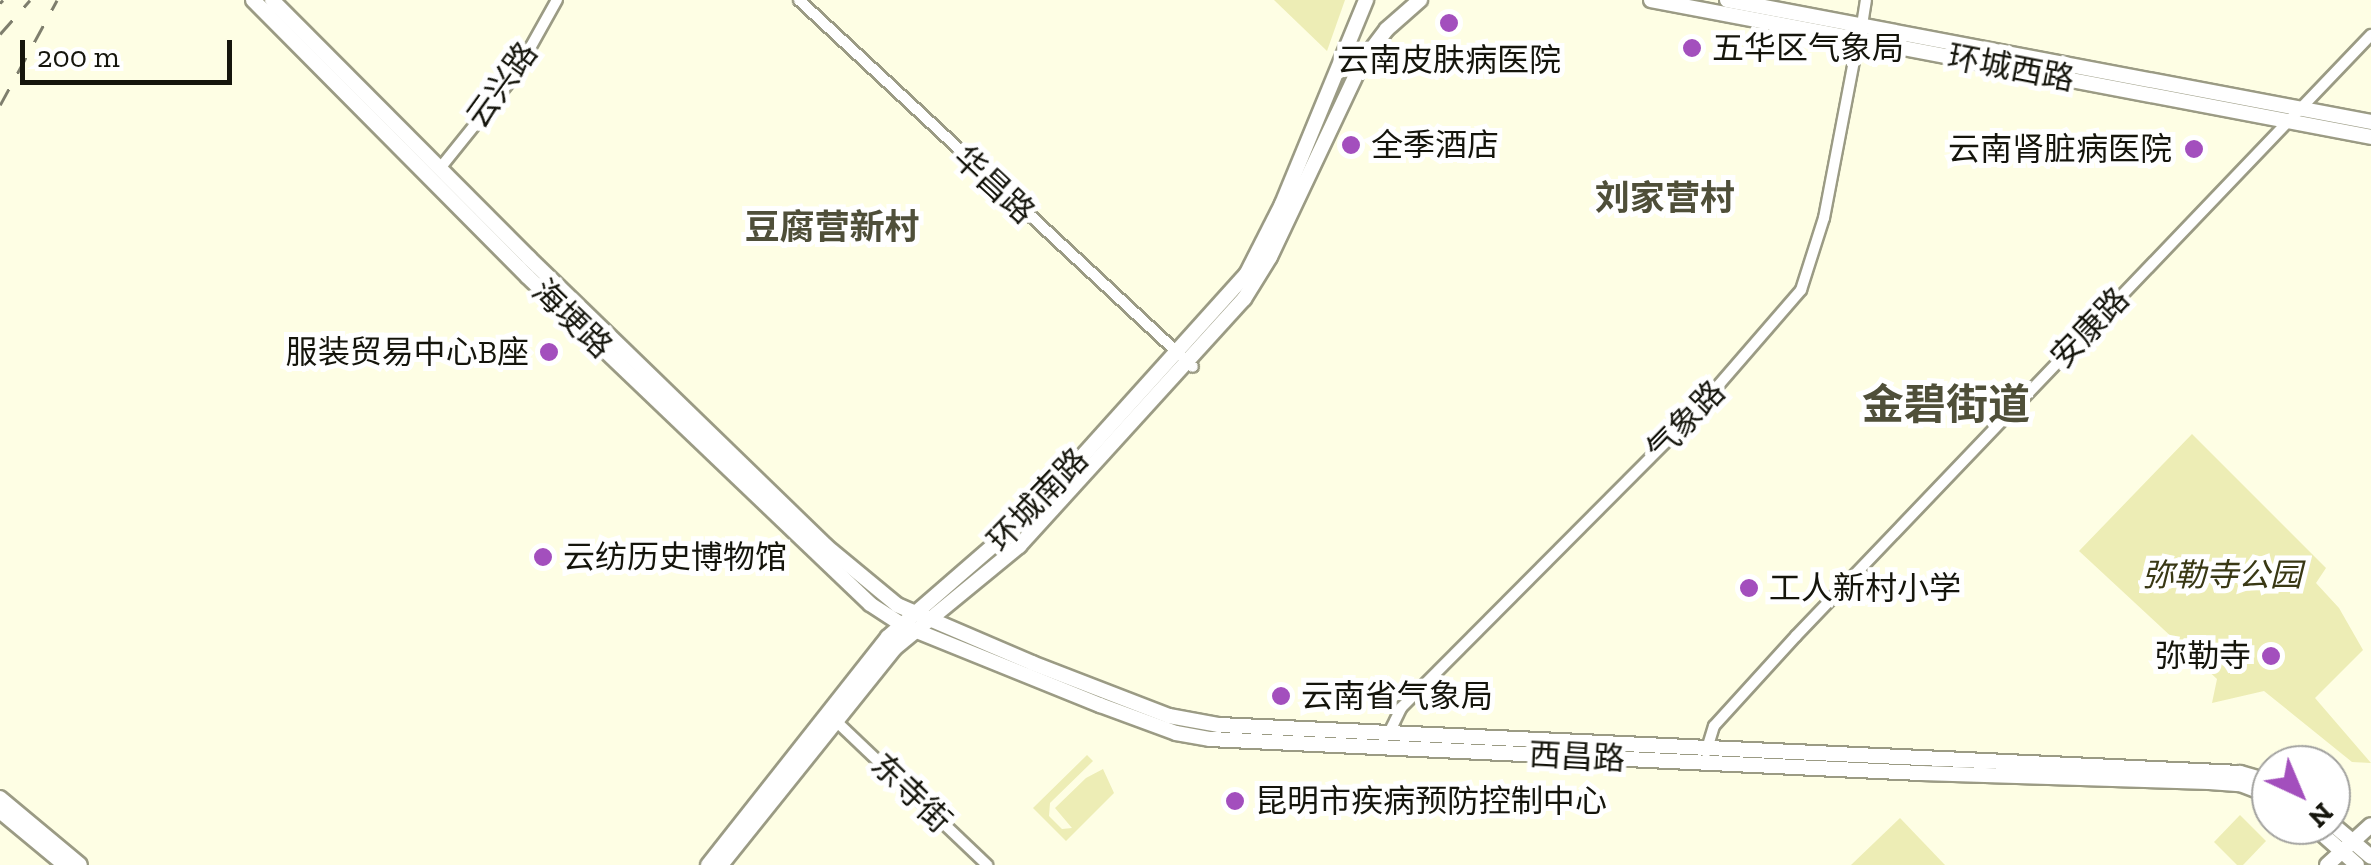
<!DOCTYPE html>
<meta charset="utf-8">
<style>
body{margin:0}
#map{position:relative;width:2371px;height:865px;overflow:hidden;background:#fefee4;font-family:"Zilla Slab","Noto Sans SC",serif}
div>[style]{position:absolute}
.green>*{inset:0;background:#ededb5}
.roads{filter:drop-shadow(2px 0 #9b9b84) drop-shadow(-2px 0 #9b9b84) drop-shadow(0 2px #9b9b84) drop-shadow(0 -2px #9b9b84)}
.minor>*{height:10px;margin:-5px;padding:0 5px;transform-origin:5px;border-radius:5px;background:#fff}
.major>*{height:14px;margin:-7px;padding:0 7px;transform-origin:7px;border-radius:7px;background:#fff}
.rail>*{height:2.5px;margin-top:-1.25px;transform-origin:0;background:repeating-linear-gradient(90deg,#7e7e6d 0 18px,transparent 0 36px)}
.dots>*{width:28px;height:28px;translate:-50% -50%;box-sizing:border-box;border:5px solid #fff;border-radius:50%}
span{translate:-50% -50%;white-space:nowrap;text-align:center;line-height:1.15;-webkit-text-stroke:10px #fff;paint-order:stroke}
.poi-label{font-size:32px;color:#15150c}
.left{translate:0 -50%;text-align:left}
.right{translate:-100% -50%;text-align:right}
.street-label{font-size:32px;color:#15150c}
.park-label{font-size:32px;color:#393814;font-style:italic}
.neighbourhood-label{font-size:35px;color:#4f4f39;font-weight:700}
.district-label{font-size:42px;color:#4f4f39;font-weight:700}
.north{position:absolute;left:2251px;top:745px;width:100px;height:100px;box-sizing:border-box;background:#fff;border:2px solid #a1a19e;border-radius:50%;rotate:136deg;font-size:28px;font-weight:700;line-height:40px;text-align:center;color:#15150c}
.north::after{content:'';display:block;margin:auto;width:35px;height:45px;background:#a34fbd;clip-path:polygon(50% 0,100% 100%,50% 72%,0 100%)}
.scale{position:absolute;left:20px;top:40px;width:212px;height:45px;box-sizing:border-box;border:5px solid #15150c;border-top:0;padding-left:12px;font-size:30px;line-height:35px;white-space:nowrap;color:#15150c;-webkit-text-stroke:8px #fff;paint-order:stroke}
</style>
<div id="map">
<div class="green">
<div style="clip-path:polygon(1274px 0,1345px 0,1327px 51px)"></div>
<div style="clip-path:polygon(2192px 434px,2326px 568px,2316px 583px,2339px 608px,2363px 650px,2315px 698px,2371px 763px,2352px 762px,2264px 691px,2212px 703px,2217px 679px,2079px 551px)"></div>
<div style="clip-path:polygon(1087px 755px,1093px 761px,1050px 803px,1049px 816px,1062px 829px,1072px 828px,1055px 808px,1086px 778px,1103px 769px,1114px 793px,1066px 841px,1033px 808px)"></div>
<div style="clip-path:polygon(2240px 815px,2266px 841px,2243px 865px,2237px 865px,2214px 842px)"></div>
<div style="clip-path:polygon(1900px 818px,1945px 865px,1851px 865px)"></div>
</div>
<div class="roads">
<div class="minor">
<div style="left:799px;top:0;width:538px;rotate:42.97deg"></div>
<div style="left:1862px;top:25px;width:25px;rotate:-81deg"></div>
<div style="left:441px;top:167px;width:118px;rotate:-51.2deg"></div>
<div style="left:515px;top:75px;width:86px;rotate:-60.8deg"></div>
<div style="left:836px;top:721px;width:209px;rotate:43.6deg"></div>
<div style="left:1389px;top:733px;width:28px;rotate:-64deg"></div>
<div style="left:1401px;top:708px;width:411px;rotate:-45.1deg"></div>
<div style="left:1691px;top:417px;width:168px;rotate:-49.1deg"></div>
<div style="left:1801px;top:290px;width:76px;rotate:-72.3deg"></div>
<div style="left:1824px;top:218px;width:182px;rotate:-79.2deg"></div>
<div style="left:1706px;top:752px;width:27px;rotate:-73deg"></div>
<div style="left:1714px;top:726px;width:122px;rotate:-47.7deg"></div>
<div style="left:1796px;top:636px;width:832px;rotate:-46.27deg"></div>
</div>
<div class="major">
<div style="left:253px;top:0;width:390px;rotate:45.2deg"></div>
<div style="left:528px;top:277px;width:473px;rotate:43.7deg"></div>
<div style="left:870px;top:604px;width:38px;rotate:33deg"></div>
<div style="left:902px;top:625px;width:214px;rotate:22deg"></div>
<div style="left:1100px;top:705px;width:81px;rotate:20.2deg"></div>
<div style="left:1176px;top:733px;width:35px;rotate:10deg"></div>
<div style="left:1210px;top:739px;width:712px;rotate:2.74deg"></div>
<div style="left:1921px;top:773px;width:288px;rotate:1.8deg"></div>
<div style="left:2209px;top:782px;width:31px;rotate:4deg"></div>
<div style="left:2240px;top:784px;width:33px;rotate:21deg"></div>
<div style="left:272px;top:0;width:364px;rotate:45.1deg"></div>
<div style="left:529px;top:258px;width:414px;rotate:44.1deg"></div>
<div style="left:826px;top:546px;width:92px;rotate:39.7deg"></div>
<div style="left:897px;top:605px;width:147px;rotate:23.2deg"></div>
<div style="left:1032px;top:663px;width:147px;rotate:21.1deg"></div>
<div style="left:1169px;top:716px;width:51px;rotate:10.2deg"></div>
<div style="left:1219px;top:725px;width:1022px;rotate:2.69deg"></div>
<div style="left:2240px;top:773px;width:32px;rotate:16deg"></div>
<div style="left:1651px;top:0;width:733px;rotate:10.77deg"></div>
<div style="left:1727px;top:0;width:655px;rotate:10.73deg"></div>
<div style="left:0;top:798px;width:104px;rotate:39.9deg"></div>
<div style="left:0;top:811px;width:85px;rotate:39.7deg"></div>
<div style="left:2331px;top:823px;width:52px;rotate:40.4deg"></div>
<div style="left:2312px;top:825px;width:60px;rotate:41.6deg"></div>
<div style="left:708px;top:865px;width:290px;rotate:-51.7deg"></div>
<div style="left:888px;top:637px;width:192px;rotate:-41deg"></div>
<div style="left:1033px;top:511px;width:320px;rotate:-48deg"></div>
<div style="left:1247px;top:273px;width:77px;rotate:-63.1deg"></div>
<div style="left:1282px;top:204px;width:221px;rotate:-67.6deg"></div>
<div style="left:721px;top:865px;width:278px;rotate:-51.3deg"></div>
<div style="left:895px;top:648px;width:161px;rotate:-39.4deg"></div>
<div style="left:1019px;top:546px;width:334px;rotate:-47.7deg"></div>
<div style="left:1244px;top:299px;width:49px;rotate:-58.2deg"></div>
<div style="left:1270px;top:257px;width:216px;rotate:-64.7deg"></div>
<div style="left:1362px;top:62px;width:41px;rotate:-52.9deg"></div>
<div style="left:1387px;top:29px;width:44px;rotate:-41.3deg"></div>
<div style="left:2327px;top:865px;width:59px;rotate:-42.3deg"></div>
</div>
</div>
<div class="rail">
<div style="left:0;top:3px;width:4px;rotate:-45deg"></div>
<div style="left:0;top:34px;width:45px;rotate:-48.6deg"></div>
<div style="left:0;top:105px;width:119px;rotate:-61.5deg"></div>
</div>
<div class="dots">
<div style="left:1449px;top:23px;background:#a34fbd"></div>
<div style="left:1692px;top:48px;background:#a34fbd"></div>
<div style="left:1351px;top:145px;background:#a34fbd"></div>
<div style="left:2194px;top:149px;background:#a34fbd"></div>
<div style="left:549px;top:352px;background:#a34fbd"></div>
<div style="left:543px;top:557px;background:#a34fbd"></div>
<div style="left:1749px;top:588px;background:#a34fbd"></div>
<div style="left:2271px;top:656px;background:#a34fbd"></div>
<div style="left:1281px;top:696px;background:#a34fbd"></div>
<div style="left:1235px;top:801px;background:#a34fbd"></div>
</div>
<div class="poi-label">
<span class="left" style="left:1712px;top:48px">五华区气象局</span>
<span style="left:1449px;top:60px">云南皮肤病医院</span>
<span class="left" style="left:1371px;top:145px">全季酒店</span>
<span class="right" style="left:2172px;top:149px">云南肾脏病医院</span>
<span class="right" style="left:529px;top:352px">服装贸易中心B座</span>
<span class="left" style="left:563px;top:557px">云纺历史博物馆</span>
<span class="left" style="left:1769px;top:588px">工人新村小学</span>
<span class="right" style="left:2251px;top:656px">弥勒寺</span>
<span class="left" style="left:1301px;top:696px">云南省气象局</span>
<span class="left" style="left:1255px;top:801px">昆明市疾病预防控制中心</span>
</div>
<div class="street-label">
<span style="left:2011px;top:68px;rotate:11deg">环城西路</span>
<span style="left:502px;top:85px;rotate:-54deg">云兴路</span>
<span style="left:994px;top:185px;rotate:43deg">华昌路</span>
<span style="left:572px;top:319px;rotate:44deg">海埂路</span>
<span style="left:2090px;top:328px;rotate:-46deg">安康路</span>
<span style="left:1686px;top:421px;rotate:-46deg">气象路</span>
<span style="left:1038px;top:500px;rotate:-46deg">环城南路</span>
<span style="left:1577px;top:757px;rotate:3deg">西昌路</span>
<span style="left:911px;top:793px;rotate:44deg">东寺街</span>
</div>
<div class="park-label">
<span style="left:2222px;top:575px">弥勒寺公园</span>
</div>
<div class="neighbourhood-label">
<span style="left:1665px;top:198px">刘家营村</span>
<span style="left:832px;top:227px">豆腐营新村</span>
</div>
<div class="district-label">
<span style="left:1946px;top:405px">金碧街道</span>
</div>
<div class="north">N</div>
<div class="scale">200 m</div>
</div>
